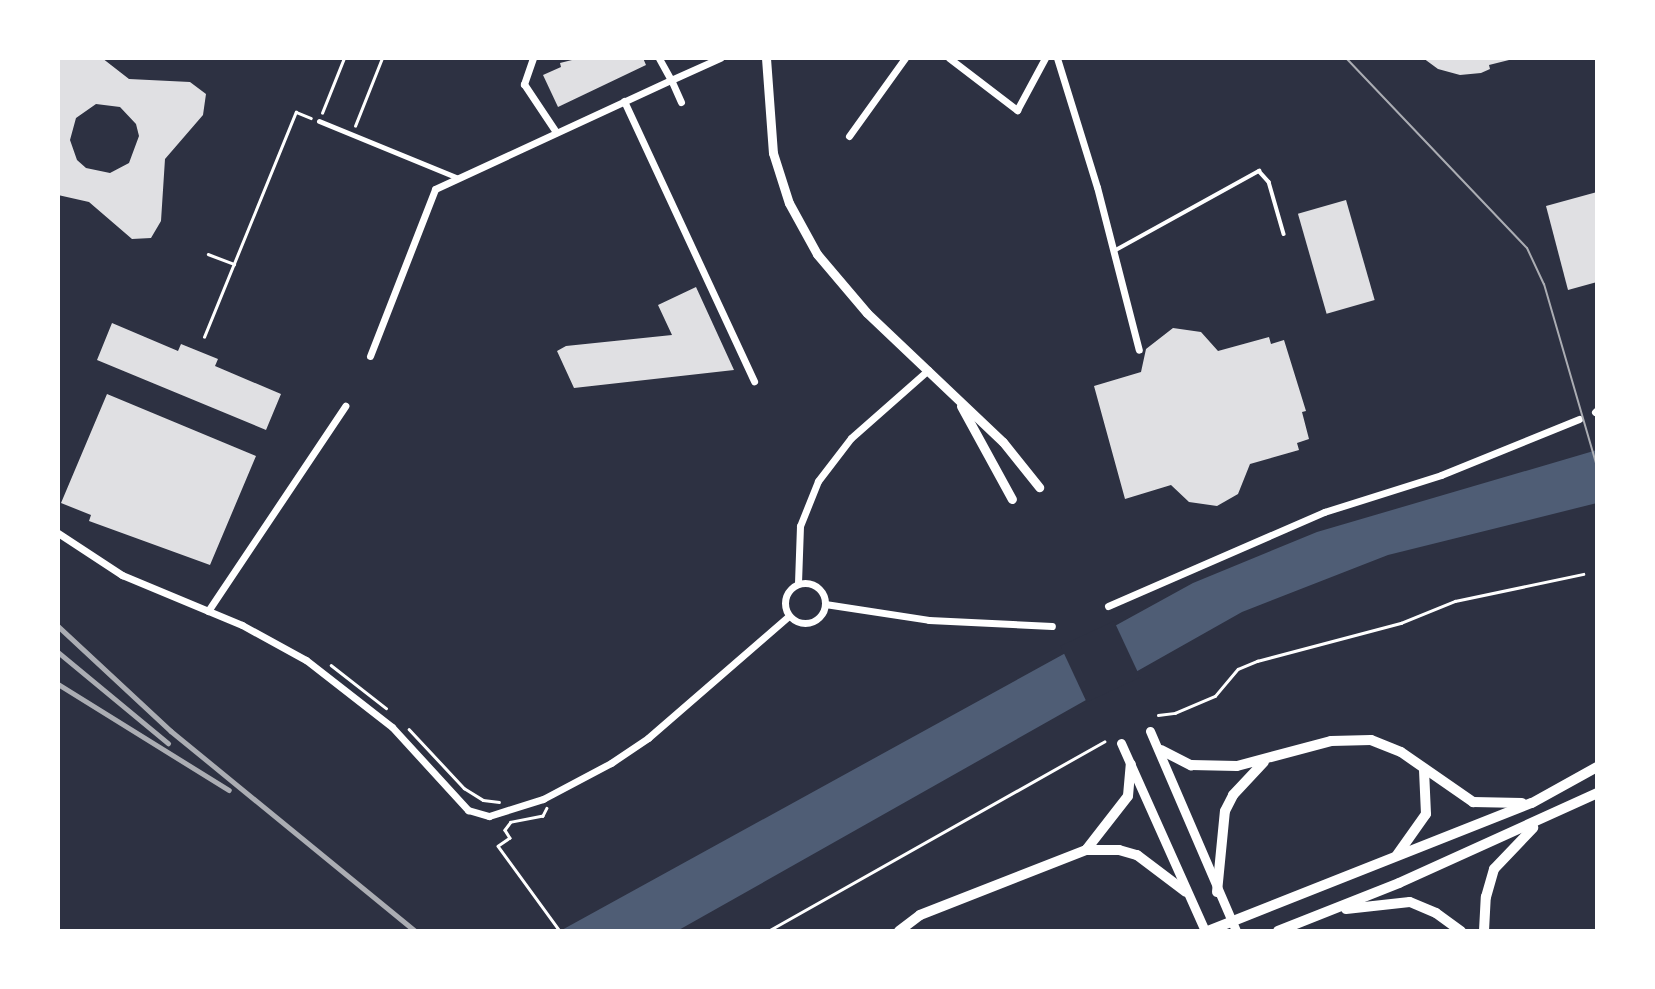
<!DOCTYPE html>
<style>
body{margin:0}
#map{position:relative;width:1655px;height:989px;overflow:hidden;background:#2d3142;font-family:Arial,sans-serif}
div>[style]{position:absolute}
.water>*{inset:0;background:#4f5d75}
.pier>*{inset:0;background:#2d3142;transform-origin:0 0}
.building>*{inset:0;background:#e0e0e3;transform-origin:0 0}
.path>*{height:2.5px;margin:-1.25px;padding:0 1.25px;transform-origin:1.25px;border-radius:1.25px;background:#fff}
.service>*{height:3.5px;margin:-1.75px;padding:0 1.75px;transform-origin:1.75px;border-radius:1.75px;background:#fff}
.pedestrian>*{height:5px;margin:-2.5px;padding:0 2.5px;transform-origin:2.5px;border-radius:2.5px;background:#fff}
.minor>*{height:7px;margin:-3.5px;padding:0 3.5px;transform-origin:3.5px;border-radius:3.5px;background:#fff}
.minor>.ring{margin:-3.5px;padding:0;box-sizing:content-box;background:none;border:7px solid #fff;border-radius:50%}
.tertiary>*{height:9px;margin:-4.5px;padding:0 4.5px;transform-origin:4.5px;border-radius:4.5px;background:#fff}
.secondary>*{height:10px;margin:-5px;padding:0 5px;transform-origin:5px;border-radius:5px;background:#fff}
.tram>*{height:2px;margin:-1px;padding:0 1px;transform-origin:1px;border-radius:1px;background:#abadb3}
.rail>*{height:4.5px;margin:-2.25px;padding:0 2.25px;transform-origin:2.25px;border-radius:2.25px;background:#abadb3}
span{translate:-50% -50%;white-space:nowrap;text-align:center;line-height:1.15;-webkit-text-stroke:7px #fff;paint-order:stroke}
.frame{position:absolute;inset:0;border:60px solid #fff;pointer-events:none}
</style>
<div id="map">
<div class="water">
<div style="clip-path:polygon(1597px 450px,1597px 503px,1388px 555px,1242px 612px,677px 931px,560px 931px,1193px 583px,1317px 532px)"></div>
</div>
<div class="pier">
<div style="left:1114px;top:621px;width:62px;height:59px;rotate:65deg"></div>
</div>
<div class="building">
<div style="clip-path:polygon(evenodd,58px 58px,102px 58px,129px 79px,190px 82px,206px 94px,203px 115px,165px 159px,161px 221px,151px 238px,132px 239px,89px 202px,58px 195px,58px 58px,96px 104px,120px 107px,136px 124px,139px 136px,129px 163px,110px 173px,86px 168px,77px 160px,70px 140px,76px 118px,96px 104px)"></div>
<div style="clip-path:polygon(580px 58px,643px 58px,646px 65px,558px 107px,543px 75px,561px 67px,560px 63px)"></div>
<div style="clip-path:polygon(1423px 58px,1513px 58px,1513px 59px,1489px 65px,1490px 69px,1481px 73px,1460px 75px,1438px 69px)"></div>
<div style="clip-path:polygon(1597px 192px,1597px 282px,1568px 290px,1546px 206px)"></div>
<div style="left:1346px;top:200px;width:104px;height:50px;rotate:74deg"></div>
<div style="clip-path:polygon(696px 287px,734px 370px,574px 388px,557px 351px,566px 346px,672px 335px,658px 305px)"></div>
<div style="clip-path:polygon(112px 323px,178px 351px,181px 344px,218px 359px,215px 366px,281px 394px,266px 430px,97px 360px)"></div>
<div style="clip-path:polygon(1173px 328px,1201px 332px,1218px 351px,1269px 337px,1271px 344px,1284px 340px,1306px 411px,1302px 412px,1309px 439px,1297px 443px,1299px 450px,1250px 464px,1238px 494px,1217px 506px,1189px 502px,1171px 485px,1125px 499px,1094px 386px,1141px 372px,1146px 349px)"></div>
<div style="clip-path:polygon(107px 394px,256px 456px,210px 565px,89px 521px,91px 515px,61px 503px)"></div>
</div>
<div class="path">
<div style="left:322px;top:113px;width:59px;rotate:-68.2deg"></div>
<div style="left:355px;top:126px;width:73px;rotate:-68.3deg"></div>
<div style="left:208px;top:254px;width:28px;rotate:21deg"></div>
<div style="left:204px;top:337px;width:243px;rotate:-67.8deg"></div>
<div style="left:296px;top:112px;width:16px;rotate:22deg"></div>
<div style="left:331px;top:665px;width:70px;rotate:38deg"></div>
<div style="left:1158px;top:715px;width:17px;rotate:-7deg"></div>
<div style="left:1175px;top:713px;width:43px;rotate:-23deg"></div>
<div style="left:1215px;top:696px;width:35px;rotate:-50deg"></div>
<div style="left:1238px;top:669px;width:21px;rotate:-23deg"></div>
<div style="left:1257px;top:661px;width:149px;rotate:-14.8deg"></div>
<div style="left:1401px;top:623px;width:58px;rotate:-22.2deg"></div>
<div style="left:1455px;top:601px;width:131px;rotate:-11.9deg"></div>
<div style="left:409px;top:729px;width:81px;rotate:47deg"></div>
<div style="left:464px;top:788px;width:22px;rotate:32deg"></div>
<div style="left:483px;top:800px;width:16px;rotate:7deg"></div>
<div style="left:547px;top:808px;width:9px;rotate:117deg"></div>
<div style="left:543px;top:816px;width:33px;rotate:169deg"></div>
<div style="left:511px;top:822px;width:10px;rotate:127deg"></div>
<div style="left:505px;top:830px;width:9px;rotate:58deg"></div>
<div style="left:510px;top:838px;width:14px;rotate:146deg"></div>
<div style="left:498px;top:846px;width:105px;rotate:53.9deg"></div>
<div style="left:768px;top:931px;width:386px;rotate:-29.4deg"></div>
</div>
<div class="service">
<div style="left:1114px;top:251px;width:166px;rotate:-28.9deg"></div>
<div style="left:1259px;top:171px;width:15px;rotate:48deg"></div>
<div style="left:1269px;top:182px;width:54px;rotate:73.9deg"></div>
</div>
<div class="pedestrian">
<div style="left:319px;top:121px;width:150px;rotate:22.3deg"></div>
</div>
<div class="minor">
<div style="left:533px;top:58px;width:28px;rotate:109deg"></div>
<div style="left:524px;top:84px;width:58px;rotate:56.3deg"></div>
<div style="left:949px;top:58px;width:86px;rotate:37.4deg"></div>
<div style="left:1017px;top:110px;width:59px;rotate:-61.7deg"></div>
<div style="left:1057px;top:58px;width:135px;rotate:72.8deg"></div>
<div style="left:1097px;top:187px;width:168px;rotate:75.6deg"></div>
<div style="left:624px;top:101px;width:309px;rotate:65.1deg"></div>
<div style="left:681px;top:102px;width:24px;rotate:-114deg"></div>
<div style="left:671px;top:80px;width:54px;rotate:-24.2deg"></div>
<div style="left:849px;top:136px;width:96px;rotate:-54.3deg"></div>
<div style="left:370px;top:356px;width:179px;rotate:-68.7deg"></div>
<div style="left:435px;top:189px;width:260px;rotate:-24.8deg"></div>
<div style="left:671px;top:80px;width:25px;rotate:-119deg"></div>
<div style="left:1595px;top:412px;width:3px;rotate:-45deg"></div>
<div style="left:58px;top:533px;width:77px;rotate:33.3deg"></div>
<div style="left:122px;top:575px;width:130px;rotate:22.6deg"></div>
<div style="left:242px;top:625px;width:73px;rotate:28.7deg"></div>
<div style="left:306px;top:660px;width:109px;rotate:37.9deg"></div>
<div style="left:392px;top:727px;width:113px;rotate:47.5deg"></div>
<div style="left:468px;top:810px;width:22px;rotate:16deg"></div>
<div style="left:489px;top:816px;width:57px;rotate:-17.5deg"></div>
<div style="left:543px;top:799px;width:77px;rotate:-27.9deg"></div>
<div style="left:611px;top:763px;width:45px;rotate:-34deg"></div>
<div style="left:648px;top:738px;width:186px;rotate:-40.9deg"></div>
<div class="ring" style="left:785px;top:583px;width:33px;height:33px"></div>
<div style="left:798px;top:583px;width:57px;rotate:-88deg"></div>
<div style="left:800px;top:526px;width:48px;rotate:-68.2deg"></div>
<div style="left:818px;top:481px;width:54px;rotate:-52.5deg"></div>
<div style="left:851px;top:438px;width:103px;rotate:-41.4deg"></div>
<div style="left:825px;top:604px;width:105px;rotate:8.7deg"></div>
<div style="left:929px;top:620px;width:123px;rotate:2.8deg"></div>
<div style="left:1108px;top:606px;width:236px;rotate:-23.5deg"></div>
<div style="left:1324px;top:512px;width:123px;rotate:-17.5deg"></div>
<div style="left:1441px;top:475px;width:149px;rotate:-22.1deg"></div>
<div style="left:208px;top:611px;width:247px;rotate:-56.2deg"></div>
</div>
<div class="tertiary">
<div style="left:766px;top:58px;width:95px;rotate:85.8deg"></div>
<div style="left:773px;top:153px;width:52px;rotate:72.3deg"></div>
<div style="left:789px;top:203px;width:58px;rotate:61.2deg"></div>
<div style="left:817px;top:254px;width:77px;rotate:49.7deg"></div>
<div style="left:867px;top:313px;width:187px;rotate:43.5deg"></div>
<div style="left:1003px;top:442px;width:58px;rotate:51.3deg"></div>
<div style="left:961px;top:406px;width:106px;rotate:61.3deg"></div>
<div style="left:1150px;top:731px;width:218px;rotate:66.7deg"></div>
<div style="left:1121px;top:743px;width:206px;rotate:65.9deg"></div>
</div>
<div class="secondary">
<div style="left:1161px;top:750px;width:34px;rotate:27deg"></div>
<div style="left:1191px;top:765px;width:46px;rotate:1.2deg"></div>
<div style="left:1237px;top:766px;width:97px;rotate:-14.9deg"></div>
<div style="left:1331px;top:741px;width:40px;rotate:-1.4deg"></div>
<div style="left:1371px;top:740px;width:32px;rotate:22deg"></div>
<div style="left:1401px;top:752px;width:88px;rotate:34.8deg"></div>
<div style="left:1473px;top:802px;width:49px;rotate:1.2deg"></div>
<div style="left:1086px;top:850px;width:68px;rotate:-52.1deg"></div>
<div style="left:1128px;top:796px;width:32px;rotate:-85deg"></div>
<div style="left:1397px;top:855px;width:50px;rotate:-54.7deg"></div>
<div style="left:1426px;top:814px;width:44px;rotate:-92.6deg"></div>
<div style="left:1217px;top:892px;width:81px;rotate:-84.4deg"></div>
<div style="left:1225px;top:811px;width:18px;rotate:-63deg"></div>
<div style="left:1233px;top:795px;width:45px;rotate:-46.8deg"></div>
<div style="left:1346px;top:909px;width:64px;rotate:-6.2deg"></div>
<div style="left:1410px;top:902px;width:28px;rotate:23deg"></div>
<div style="left:1436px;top:913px;width:31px;rotate:36deg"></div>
<div style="left:899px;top:931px;width:26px;rotate:-37deg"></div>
<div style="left:920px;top:915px;width:178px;rotate:-21.4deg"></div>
<div style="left:1086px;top:850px;width:33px"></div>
<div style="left:1119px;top:850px;width:19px;rotate:16deg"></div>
<div style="left:1137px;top:855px;width:61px;rotate:37.1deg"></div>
<div style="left:1208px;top:931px;width:348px;rotate:-21.6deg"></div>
<div style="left:1532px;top:803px;width:74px;rotate:-29deg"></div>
<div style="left:1278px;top:931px;width:130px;rotate:-21.6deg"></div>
<div style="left:1399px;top:883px;width:217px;rotate:-24.4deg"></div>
<div style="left:1484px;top:931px;width:34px;rotate:-87deg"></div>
<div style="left:1486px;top:897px;width:29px;rotate:-74deg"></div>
<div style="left:1494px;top:869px;width:57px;rotate:-46.4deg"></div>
</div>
<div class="tram">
<div style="left:1346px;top:58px;width:262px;rotate:46.4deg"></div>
<div style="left:1527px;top:248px;width:40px;rotate:65deg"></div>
<div style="left:1544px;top:284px;width:191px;rotate:73.8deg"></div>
</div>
<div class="rail">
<div style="left:58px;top:626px;width:154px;rotate:42.9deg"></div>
<div style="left:171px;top:731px;width:315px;rotate:39.3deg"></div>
<div style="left:58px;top:652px;width:143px;rotate:39.6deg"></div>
<div style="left:58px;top:684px;width:201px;rotate:31.8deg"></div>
</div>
<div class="frame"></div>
</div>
